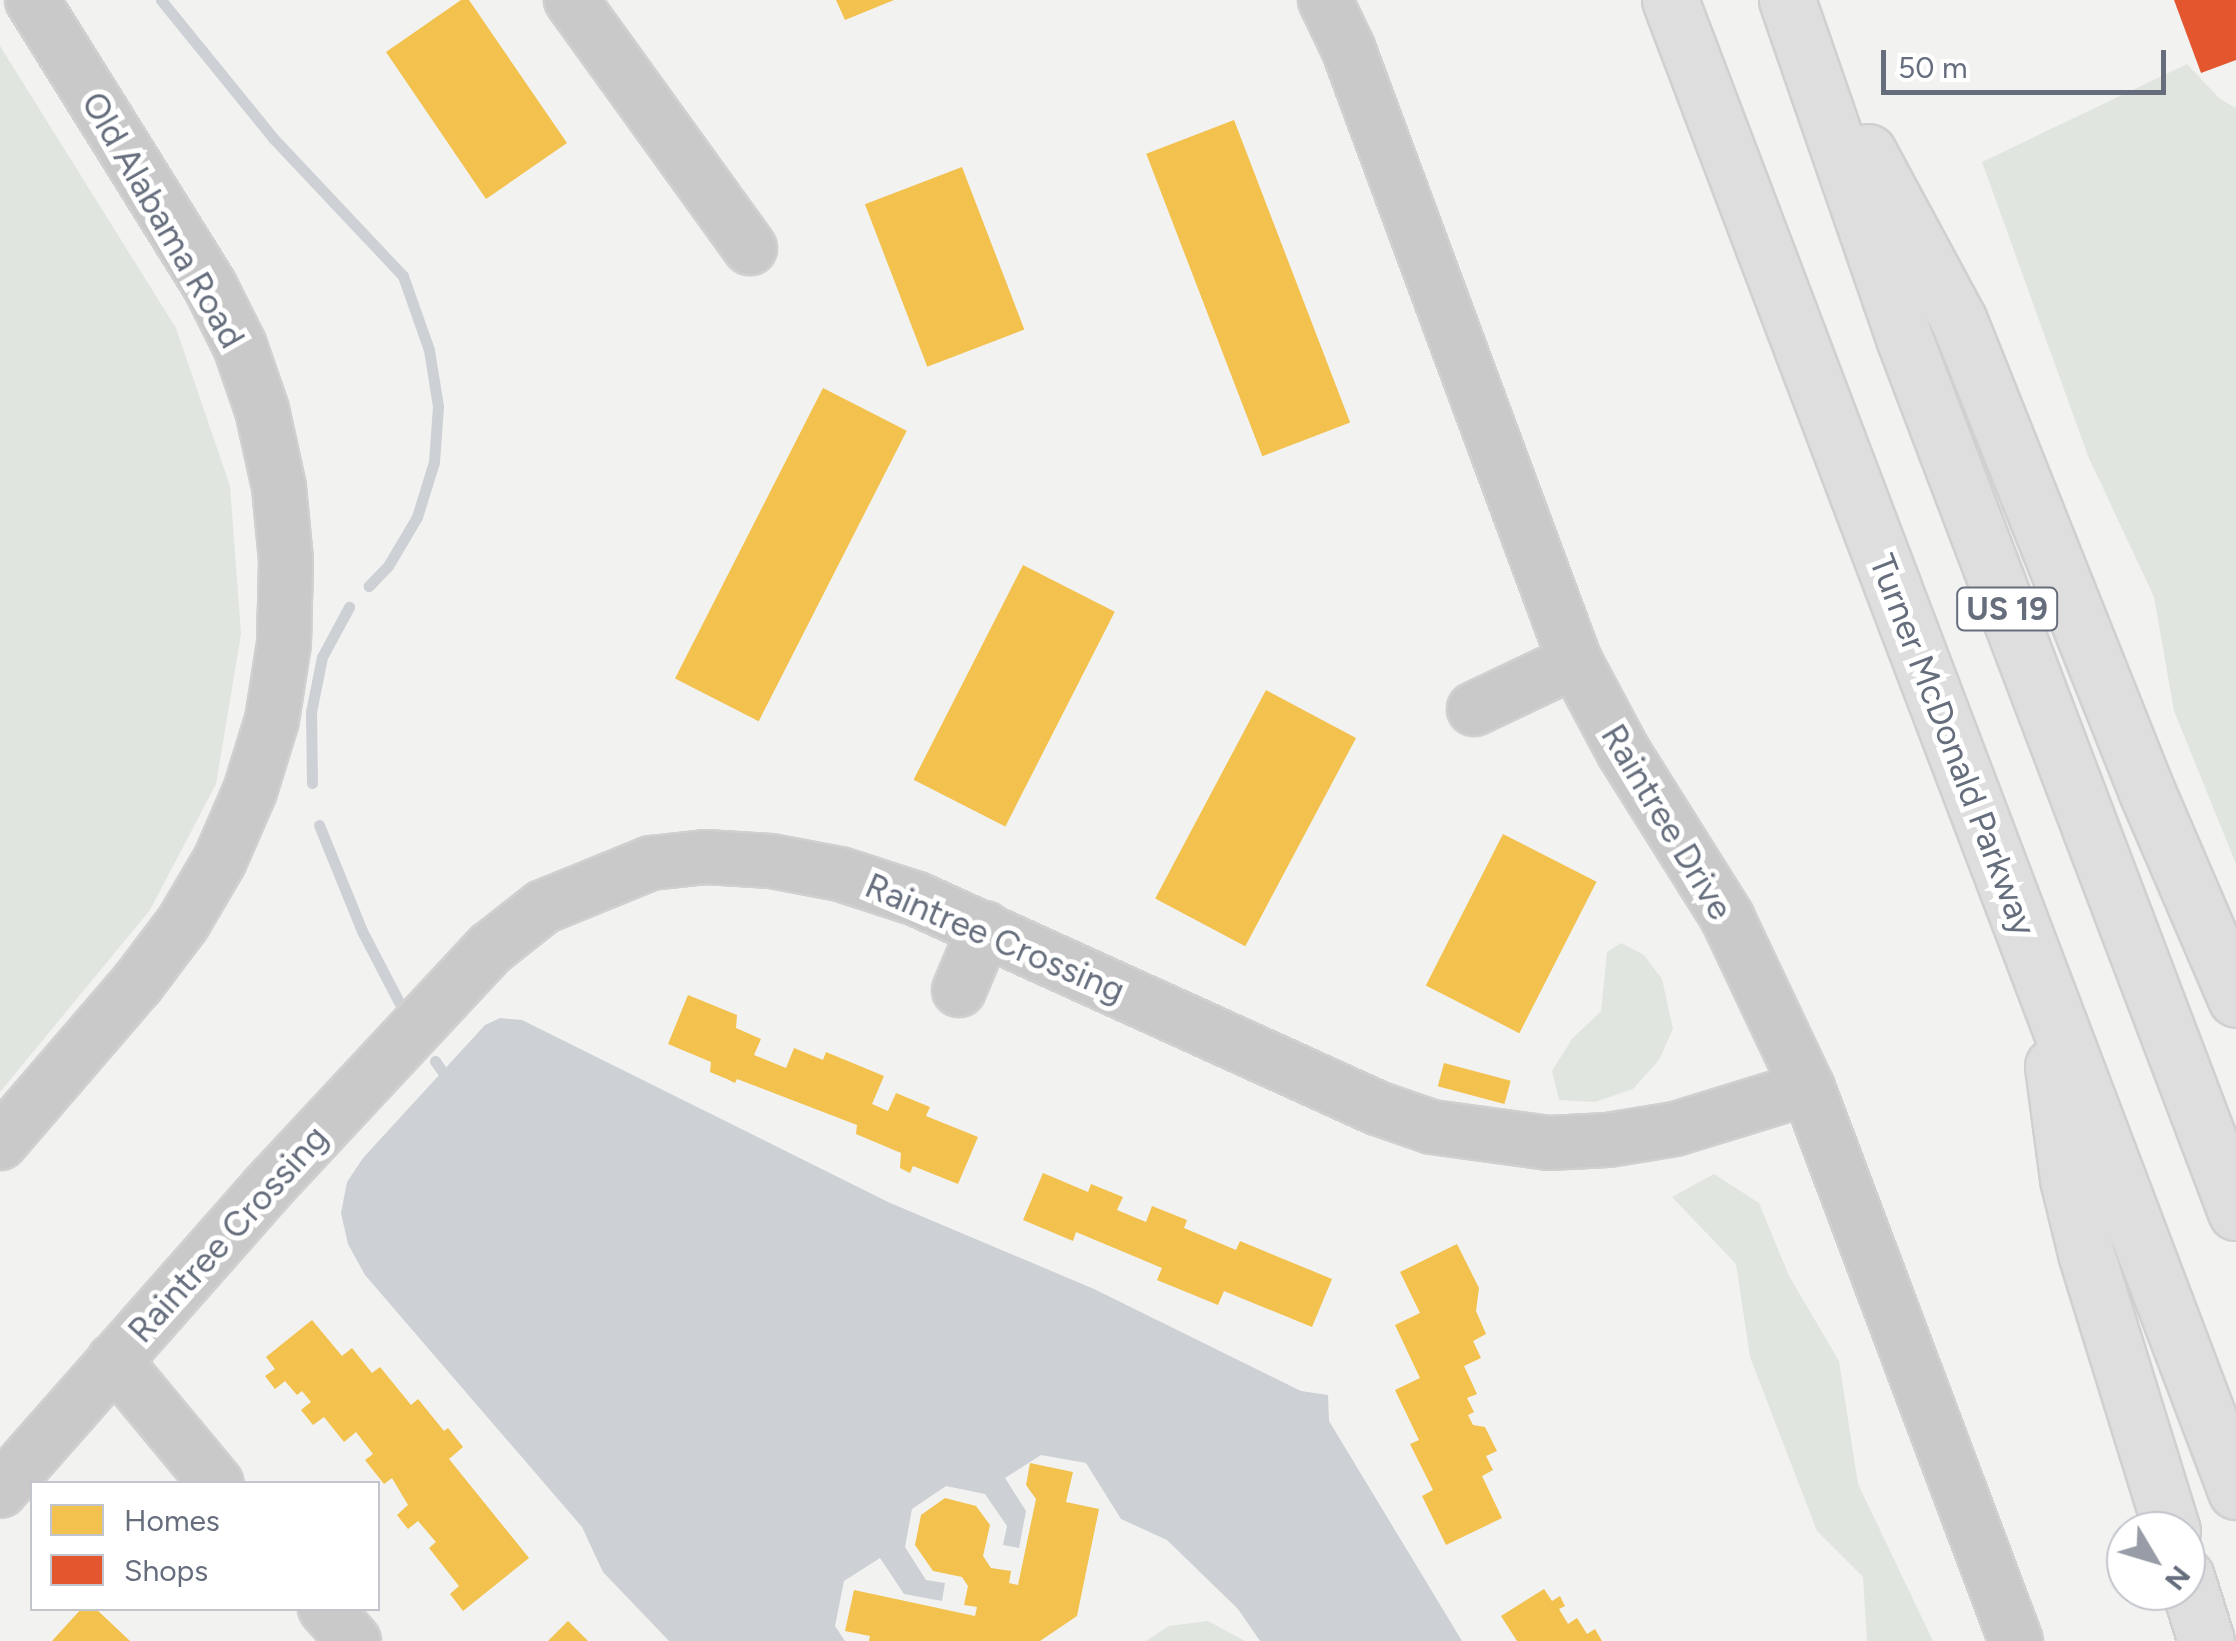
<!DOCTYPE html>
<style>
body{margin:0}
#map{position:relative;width:2236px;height:1641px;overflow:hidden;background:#f2f2f1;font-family:Figtree,sans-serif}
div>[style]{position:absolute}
.green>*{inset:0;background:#e1e5df}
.water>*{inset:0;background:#cdd0d4}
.homes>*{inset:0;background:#f2c14e;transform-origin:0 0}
.shops>*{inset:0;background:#e4572e}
.stream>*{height:11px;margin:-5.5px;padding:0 5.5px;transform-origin:5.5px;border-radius:5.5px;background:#cdd0d4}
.roads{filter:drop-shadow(2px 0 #d0d0d1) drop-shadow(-2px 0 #d0d0d1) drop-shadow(0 2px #d0d0d1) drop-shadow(0 -2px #d0d0d1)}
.minor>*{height:52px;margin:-26px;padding:0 26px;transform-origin:26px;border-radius:26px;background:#c9c9ca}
.highway>*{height:55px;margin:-27.5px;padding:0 27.5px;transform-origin:27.5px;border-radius:27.5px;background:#dedede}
span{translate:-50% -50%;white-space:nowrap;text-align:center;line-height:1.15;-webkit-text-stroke:10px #fff;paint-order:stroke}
.shield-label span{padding:2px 8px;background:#fff;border:2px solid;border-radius:8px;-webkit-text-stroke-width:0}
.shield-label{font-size:32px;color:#666e7d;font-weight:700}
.street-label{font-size:35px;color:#666e7d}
.legend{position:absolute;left:30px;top:1481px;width:350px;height:130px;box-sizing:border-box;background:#fff;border:2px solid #c2c5cb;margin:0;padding:12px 18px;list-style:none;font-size:30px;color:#666e7d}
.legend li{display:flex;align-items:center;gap:20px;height:50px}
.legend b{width:50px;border:2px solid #c2c5cb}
.north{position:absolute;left:2106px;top:1511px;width:100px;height:100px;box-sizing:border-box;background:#fff;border:2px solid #c2c5cb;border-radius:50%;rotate:128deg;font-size:28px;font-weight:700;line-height:40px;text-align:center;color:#666e7d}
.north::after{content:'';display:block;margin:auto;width:35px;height:45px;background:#979ca6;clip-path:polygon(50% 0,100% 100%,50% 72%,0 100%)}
.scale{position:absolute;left:1881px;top:50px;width:285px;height:45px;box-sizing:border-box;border:5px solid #666e7d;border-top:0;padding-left:12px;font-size:30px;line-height:35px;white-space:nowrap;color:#666e7d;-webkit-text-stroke:8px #fff;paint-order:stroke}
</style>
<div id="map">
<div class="green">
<div style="clip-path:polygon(0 46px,176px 328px,230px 486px,241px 634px,216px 784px,150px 910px,0 1092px)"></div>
<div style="clip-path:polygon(2187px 64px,2220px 99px,2236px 108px,2236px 864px,2174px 711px,2154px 597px,2088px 456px,1982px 162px)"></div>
<div style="clip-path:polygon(1621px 943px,1644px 955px,1662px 979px,1673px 1029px,1659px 1060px,1633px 1089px,1595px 1102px,1559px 1100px,1552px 1071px,1572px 1039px,1601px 1011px,1607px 952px)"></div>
<div style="clip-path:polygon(1714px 1174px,1759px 1203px,1789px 1276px,1839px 1361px,1858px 1484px,1933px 1641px,1867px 1641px,1863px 1577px,1817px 1531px,1750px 1357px,1736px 1264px,1672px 1197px)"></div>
<div style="clip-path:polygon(1208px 1621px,1245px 1641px,1146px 1641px,1169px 1626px)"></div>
</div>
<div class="water">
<div style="clip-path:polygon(500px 1018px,522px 1020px,888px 1202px,1094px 1289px,1301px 1391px,1328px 1395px,1329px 1421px,1462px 1641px,1260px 1641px,1238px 1609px,1167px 1540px,1121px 1519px,1086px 1463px,1041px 1455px,1005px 1478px,1026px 1511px,1019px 1548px,1003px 1545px,1007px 1526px,985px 1494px,946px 1486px,912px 1509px,905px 1547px,926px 1580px,945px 1583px,942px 1601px,904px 1594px,880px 1558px,844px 1581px,835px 1626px,845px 1641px,669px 1641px,603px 1572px,582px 1527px,365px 1275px,348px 1244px,341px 1213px,347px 1182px,363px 1158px,485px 1025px)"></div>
</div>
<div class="homes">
<div style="clip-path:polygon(461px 0,469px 0,567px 143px,486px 199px,386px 52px)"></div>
<div style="clip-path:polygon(836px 0,894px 0,845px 20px)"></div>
<div style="left:1234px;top:120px;width:324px;height:94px;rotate:69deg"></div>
<div style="left:962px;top:167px;width:174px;height:104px;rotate:69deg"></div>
<div style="left:823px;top:388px;width:94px;height:326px;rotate:27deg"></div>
<div style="left:1023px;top:565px;width:103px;height:241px;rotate:27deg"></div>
<div style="left:1266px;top:690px;width:102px;height:236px;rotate:28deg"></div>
<div style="left:1503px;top:834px;width:105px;height:170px;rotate:27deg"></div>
<div style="clip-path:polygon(688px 995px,737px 1015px,736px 1028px,761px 1039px,754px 1055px,786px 1068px,794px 1048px,823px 1060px,826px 1052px,884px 1076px,872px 1104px,888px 1111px,896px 1093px,930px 1107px,926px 1116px,978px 1137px,958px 1184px,913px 1166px,910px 1173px,900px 1168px,901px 1153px,856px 1134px,857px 1125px,737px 1079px,735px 1083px,727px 1079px,710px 1072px,711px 1062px,668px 1044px)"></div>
<div style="left:1444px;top:1063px;width:69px;height:24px;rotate:15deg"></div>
<div style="clip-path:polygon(1043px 1173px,1088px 1192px,1091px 1184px,1123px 1197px,1117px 1210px,1146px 1222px,1152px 1206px,1187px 1220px,1184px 1228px,1236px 1250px,1240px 1241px,1332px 1279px,1312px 1327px,1224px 1291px,1218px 1305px,1157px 1280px,1162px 1268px,1076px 1232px,1073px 1241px,1023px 1220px)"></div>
<div style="clip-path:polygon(1457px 1244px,1479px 1288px,1476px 1311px,1486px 1334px,1473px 1341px,1481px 1358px,1464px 1366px,1477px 1394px,1467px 1398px,1474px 1412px,1468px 1415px,1473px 1425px,1485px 1427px,1497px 1451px,1486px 1456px,1493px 1470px,1482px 1476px,1502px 1518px,1446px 1545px,1422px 1496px,1433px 1490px,1410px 1444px,1419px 1440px,1395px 1390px,1420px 1378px,1395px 1325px,1420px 1313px,1400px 1272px)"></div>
<div style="clip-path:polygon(312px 1320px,342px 1356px,352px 1348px,372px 1373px,380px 1367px,411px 1405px,418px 1399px,444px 1431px,448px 1428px,463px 1447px,449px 1459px,529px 1558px,463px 1611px,450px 1594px,459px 1586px,429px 1548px,436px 1542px,418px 1521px,408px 1529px,397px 1515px,408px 1505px,392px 1478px,384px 1484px,365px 1460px,373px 1454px,356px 1432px,344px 1442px,324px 1417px,313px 1425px,301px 1410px,311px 1402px,302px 1391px,297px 1395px,285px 1381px,275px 1389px,265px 1376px,275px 1369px,266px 1357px)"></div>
<div style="clip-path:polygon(1030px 1463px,1073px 1472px,1066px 1502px,1099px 1509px,1077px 1616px,1040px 1641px,869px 1641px,870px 1636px,845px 1631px,854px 1590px,975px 1616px,977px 1607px,964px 1605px,968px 1586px,962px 1577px,933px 1571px,915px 1545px,921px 1515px,945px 1498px,976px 1506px,990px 1525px,983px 1556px,991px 1568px,1011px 1571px,1009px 1583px,1018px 1585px,1036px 1499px,1026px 1485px)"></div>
<div style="clip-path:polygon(1544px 1589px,1552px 1601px,1560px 1596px,1565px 1606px,1559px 1609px,1568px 1624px,1577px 1618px,1587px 1634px,1595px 1629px,1602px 1641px,1517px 1641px,1501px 1616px)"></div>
<div style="clip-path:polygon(82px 1608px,95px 1608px,130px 1641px,52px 1641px)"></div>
<div style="clip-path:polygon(568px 1621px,588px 1641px,548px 1641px)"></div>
</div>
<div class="shops">
<div style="clip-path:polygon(2174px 0,2236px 0,2236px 60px,2201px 73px)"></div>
</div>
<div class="stream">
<div style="left:161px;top:0;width:179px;rotate:50.9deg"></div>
<div style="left:274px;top:139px;width:188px;rotate:46.7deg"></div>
<div style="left:403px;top:276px;width:78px;rotate:70.6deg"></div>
<div style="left:429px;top:350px;width:57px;rotate:80.9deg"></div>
<div style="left:438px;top:406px;width:56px;rotate:94.1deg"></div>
<div style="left:434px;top:462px;width:58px;rotate:107.2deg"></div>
<div style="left:417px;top:517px;width:57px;rotate:120.6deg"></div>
<div style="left:388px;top:566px;width:28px;rotate:134deg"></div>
<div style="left:312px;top:783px;width:71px;rotate:-90.8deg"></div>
<div style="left:311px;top:712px;width:56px;rotate:-78.7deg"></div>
<div style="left:322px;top:657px;width:57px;rotate:-61.6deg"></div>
<div style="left:319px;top:825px;width:114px;rotate:67.9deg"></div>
<div style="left:362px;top:931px;width:80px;rotate:62.5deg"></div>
<div style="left:435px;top:1061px;width:12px;rotate:55deg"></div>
</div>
<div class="roads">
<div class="minor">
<div style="left:571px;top:0;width:306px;rotate:54.2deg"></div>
<div style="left:1325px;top:0;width:53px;rotate:64.4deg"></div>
<div style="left:1348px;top:48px;width:654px;rotate:69.68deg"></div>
<div style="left:1575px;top:661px;width:102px;rotate:61.9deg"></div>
<div style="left:1623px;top:751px;width:196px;rotate:57.9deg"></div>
<div style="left:1727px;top:917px;width:189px;rotate:64.7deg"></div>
<div style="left:1808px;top:1088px;width:591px;rotate:69.39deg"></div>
<div style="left:1474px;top:709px;width:112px;rotate:-25.4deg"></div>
<div style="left:959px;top:990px;width:67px;rotate:-67.2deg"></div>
<div style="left:0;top:1143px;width:210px;rotate:-49.3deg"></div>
<div style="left:137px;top:984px;width:76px;rotate:-53deg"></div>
<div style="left:183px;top:923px;width:73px;rotate:-59.6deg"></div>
<div style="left:220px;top:860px;width:75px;rotate:-66.5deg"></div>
<div style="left:250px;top:791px;width:74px;rotate:-72.8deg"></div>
<div style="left:272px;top:720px;width:78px;rotate:-81.1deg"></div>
<div style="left:284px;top:643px;width:83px;rotate:-88.6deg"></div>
<div style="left:286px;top:560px;width:73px;rotate:-95.5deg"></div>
<div style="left:279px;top:487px;width:79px;rotate:-102.4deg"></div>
<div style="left:262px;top:410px;width:68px;rotate:-109deg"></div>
<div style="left:240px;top:346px;width:67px;rotate:-116.6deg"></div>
<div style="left:210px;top:286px;width:337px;rotate:-121.9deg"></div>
<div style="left:114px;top:1360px;width:161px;rotate:50.3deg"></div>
<div style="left:0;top:1491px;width:404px;rotate:-48.6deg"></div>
<div style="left:267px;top:1188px;width:328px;rotate:-47deg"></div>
<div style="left:491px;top:948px;width:66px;rotate:-38.3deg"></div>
<div style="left:543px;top:907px;width:117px;rotate:-22.2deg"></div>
<div style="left:651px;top:863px;width:54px;rotate:-6.3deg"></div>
<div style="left:705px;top:857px;width:66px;rotate:3.5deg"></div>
<div style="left:771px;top:861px;width:70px;rotate:10.7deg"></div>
<div style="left:840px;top:874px;width:81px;rotate:18deg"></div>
<div style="left:917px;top:899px;width:505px;rotate:24.43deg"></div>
<div style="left:1377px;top:1108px;width:58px;rotate:19.1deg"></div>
<div style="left:1432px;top:1127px;width:118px;rotate:7.8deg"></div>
<div style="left:1549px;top:1143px;width:59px;rotate:-2.9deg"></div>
<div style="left:1608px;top:1140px;width:68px;rotate:-9.3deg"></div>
<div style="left:1675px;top:1129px;width:139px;rotate:-17.1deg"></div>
<div style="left:325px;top:1608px;width:44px;rotate:48.7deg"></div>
</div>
<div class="highway">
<div style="left:1670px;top:0;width:1595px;rotate:69.21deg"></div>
<div style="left:1787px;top:0;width:358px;rotate:70.9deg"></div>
<div style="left:1904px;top:338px;width:935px;rotate:69.2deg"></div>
<div style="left:1868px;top:152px;width:192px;rotate:61.7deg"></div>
<div style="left:1959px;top:321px;width:507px;rotate:68.24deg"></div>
<div style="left:2147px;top:792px;width:225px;rotate:66.7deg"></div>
<div style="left:2053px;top:1066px;width:114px;rotate:82.4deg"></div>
<div style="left:2068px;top:1179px;width:76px;rotate:76.3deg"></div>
<div style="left:2086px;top:1253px;width:291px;rotate:72.8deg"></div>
<div style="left:2186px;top:1577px;width:67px;rotate:72.6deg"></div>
</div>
</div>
<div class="shield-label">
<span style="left:2007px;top:609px">US 19</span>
</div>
<div class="street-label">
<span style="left:163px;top:220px;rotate:60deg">Old Alabama Road</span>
<span style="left:1953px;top:745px;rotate:69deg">Turner McDonald Parkway</span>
<span style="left:1667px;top:822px;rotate:59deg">Raintree Drive</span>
<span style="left:995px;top:938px;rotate:23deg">Raintree Crossing</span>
<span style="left:228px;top:1234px;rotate:-48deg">Raintree Crossing</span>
</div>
<ul class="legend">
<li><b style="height:28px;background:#f2c14e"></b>Homes</li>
<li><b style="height:28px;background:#e4572e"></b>Shops</li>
</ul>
<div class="north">N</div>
<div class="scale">50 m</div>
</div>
